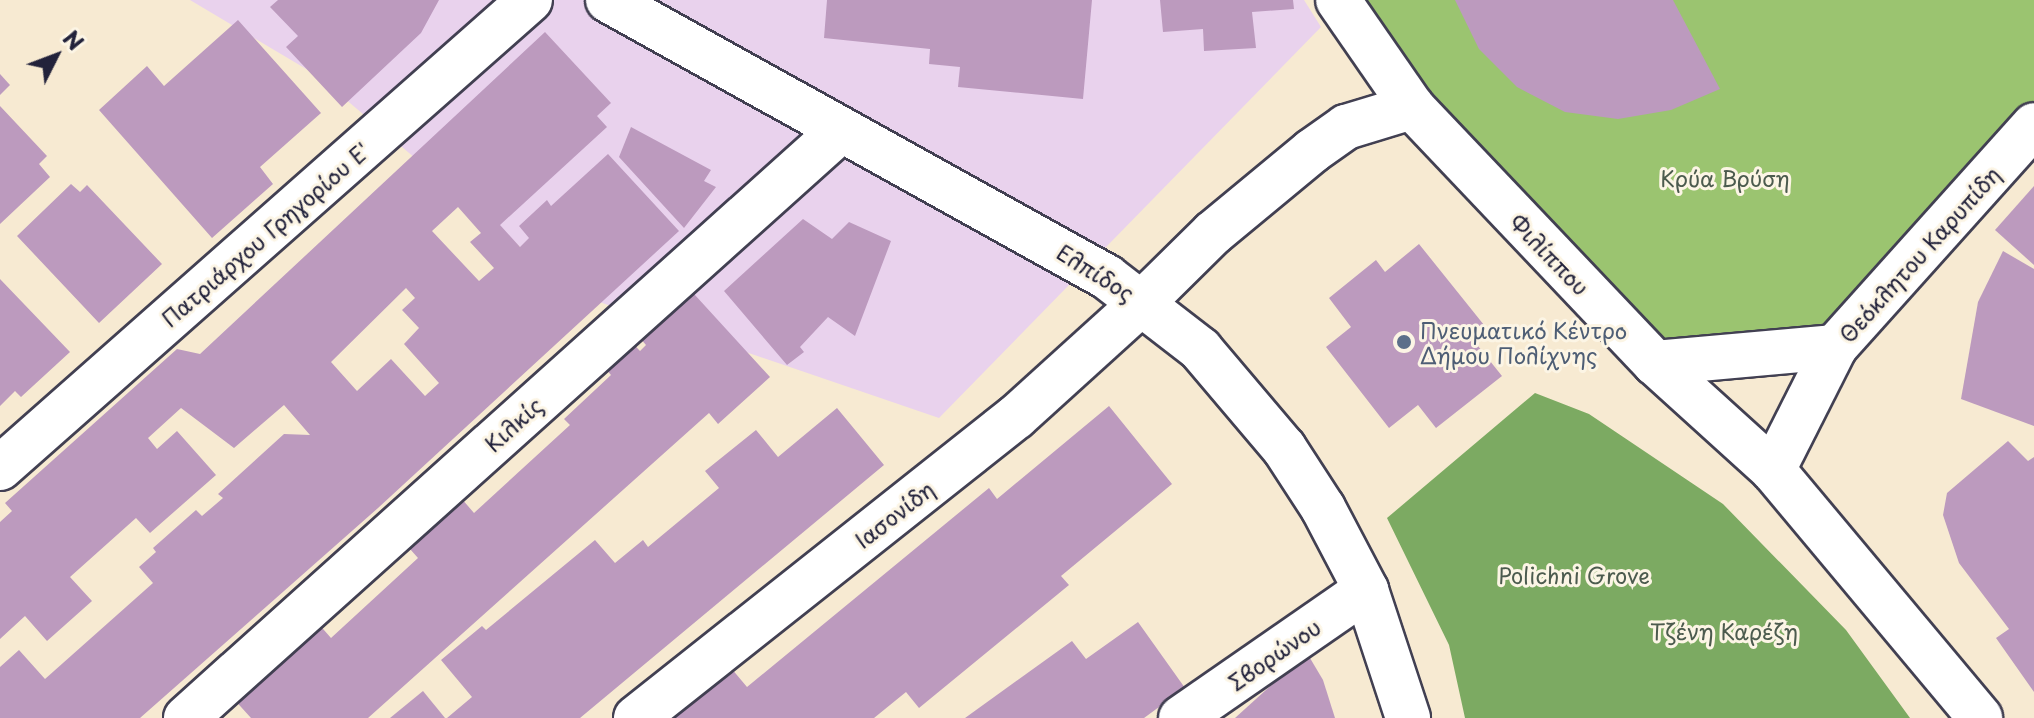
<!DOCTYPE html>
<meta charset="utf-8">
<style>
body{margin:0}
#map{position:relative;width:2034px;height:718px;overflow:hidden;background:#f7ead2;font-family:"Playpen Sans",sans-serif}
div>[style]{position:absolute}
.built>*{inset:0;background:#e9d2ed}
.green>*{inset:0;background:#9bc470}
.forest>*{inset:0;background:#7caa62}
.building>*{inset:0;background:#bc9abe}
.roads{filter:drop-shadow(2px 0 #424052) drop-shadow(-2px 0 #424052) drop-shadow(0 2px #424052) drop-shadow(0 -2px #424052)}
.street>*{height:44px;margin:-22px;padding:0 22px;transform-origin:22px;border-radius:22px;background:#fff}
.secondary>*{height:44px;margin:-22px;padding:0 22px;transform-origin:22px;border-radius:22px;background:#fff}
.dots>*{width:22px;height:22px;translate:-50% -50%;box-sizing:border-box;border:4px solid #fcf5e5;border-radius:50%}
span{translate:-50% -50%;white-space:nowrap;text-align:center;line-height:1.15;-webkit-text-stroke:6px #fcf5e5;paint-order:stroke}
.park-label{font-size:22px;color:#4c5b4e}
.street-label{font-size:22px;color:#22223b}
.service-label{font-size:22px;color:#4e5e75}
.left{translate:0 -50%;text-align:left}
.north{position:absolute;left:16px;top:16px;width:80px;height:80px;-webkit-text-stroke:6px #fcf5e5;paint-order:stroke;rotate:48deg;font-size:22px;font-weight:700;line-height:32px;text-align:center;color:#22223b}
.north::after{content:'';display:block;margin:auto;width:28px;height:36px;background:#22223b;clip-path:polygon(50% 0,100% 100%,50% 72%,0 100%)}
</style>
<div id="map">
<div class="built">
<div style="clip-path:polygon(190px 0,1304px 0,1321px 27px,939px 418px,576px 294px,318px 76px)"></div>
</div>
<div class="green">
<div style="clip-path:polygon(1338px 0,2034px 0,2034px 125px,1835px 347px,1655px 363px)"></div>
</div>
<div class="forest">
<div style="clip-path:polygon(1535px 393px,1589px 414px,1723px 504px,1846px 630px,1910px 718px,1465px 718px,1449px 645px,1387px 518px)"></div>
</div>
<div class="building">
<div style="clip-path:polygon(278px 0,439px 0,421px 33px,342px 107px,286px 47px,298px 36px,270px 7px)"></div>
<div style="clip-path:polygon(827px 0,1092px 0,1083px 99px,958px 87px,960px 67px,929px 64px,930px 49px,824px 38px)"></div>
<div style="clip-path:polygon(1160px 0,1293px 0,1294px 9px,1252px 12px,1256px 48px,1204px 51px,1203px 29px,1163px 32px)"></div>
<div style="clip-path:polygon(1455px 0,1673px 0,1720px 89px,1671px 110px,1618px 119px,1565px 112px,1517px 87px,1479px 49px)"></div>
<div style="clip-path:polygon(238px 20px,321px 113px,260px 167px,273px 184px,212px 238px,99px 110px,147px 66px,164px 86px)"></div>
<div style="clip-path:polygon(evenodd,545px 32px,611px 103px,597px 116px,607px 127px,500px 225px,520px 247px,529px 238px,519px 226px,547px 200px,551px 206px,608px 154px,679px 231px,378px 508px,140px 718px,0 718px,0 667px,19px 650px,45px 679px,153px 583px,139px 567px,156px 552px,153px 548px,196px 510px,202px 516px,223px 498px,218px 494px,284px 434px,310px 435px,284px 405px,234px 448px,181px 408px,148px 438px,157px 449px,177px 431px,216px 475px,150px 533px,136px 518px,70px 577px,92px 601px,47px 641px,25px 616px,0 639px,0 522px,12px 511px,5px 503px,177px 349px,200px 354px,545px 32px,458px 207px,481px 233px,470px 242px,494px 268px,479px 281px,432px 231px,458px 207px,545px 32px,406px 288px,415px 298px,402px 310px,419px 328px,404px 344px,439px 383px,425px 396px,391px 359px,357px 391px,331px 362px,406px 288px)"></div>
<div style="clip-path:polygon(0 74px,10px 85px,0 95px)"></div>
<div style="clip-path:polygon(0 106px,47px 156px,39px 164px,50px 177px,0 224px)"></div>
<div style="clip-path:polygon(631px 127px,711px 170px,704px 181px,716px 187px,684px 228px,619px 157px)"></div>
<div style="clip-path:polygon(71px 184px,80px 192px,87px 185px,162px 264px,99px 323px,17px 236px)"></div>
<div style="clip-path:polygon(2034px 186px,2034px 265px,1995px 230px)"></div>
<div style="clip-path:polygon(803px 219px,832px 239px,849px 222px,891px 241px,855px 336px,828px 317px,800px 347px,804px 352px,787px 365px,724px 291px)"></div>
<div style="clip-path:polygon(1419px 244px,1484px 325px,1470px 336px,1502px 376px,1436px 428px,1418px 405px,1389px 428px,1326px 347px,1351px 327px,1329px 298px,1376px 260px,1385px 272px)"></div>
<div style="clip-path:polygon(2003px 251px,2034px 269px,2034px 426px,1961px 399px,1978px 302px)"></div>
<div style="clip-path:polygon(0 279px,70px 352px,21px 397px,15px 391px,0 406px)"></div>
<div style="clip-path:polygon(684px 283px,770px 377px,718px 424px,709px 413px,368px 718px,251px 718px,232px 697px,316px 621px,331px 638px,418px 558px,402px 540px,455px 491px,474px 513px,570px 425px,564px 419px,611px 375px,598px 360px,625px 335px,640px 351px,646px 345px,633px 330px)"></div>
<div style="clip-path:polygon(1109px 406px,1172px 484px,1061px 576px,1069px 585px,919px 708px,906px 692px,874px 718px,671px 718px,731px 668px,747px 687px,989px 488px,997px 499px)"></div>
<div style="clip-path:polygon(837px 408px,884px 465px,580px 718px,447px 718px,472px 697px,441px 660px,482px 626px,486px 630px,595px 540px,615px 563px,643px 540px,648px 547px,719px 488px,705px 471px,756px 430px,778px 457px)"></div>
<div style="clip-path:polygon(2008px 441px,2028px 461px,2034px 457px,2034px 692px,1996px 638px,2009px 629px,1959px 563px,1943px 515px,1947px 493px)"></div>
<div style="clip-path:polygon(1138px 622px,1185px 688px,1144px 718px,965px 718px,1072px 641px,1086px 659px)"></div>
<div style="clip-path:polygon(1307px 653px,1323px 680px,1335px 718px,1235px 718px)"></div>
<div style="clip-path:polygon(423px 691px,445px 718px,390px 718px)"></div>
</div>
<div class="roads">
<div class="street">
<div style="left:0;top:468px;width:707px;rotate:-41.45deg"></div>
<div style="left:186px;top:718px;width:880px;rotate:-41.91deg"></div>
<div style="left:636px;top:718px;width:485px;rotate:-38.4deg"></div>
<div style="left:1016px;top:417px;width:173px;rotate:-42.2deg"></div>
<div style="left:1181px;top:718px;width:225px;rotate:-34.7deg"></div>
</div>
<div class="secondary">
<div style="left:608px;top:0;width:571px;rotate:29.04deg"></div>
<div style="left:1107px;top:277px;width:118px;rotate:37.7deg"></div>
<div style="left:1200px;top:349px;width:130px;rotate:49.7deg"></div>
<div style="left:1284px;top:448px;width:72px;rotate:57deg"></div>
<div style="left:1323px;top:508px;width:93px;rotate:62.3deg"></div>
<div style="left:1366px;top:590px;width:135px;rotate:71.8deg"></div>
<div style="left:1338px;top:0;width:130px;rotate:55.3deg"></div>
<div style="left:1144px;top:301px;width:97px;rotate:-44.6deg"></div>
<div style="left:1213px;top:233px;width:129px;rotate:-39.6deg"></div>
<div style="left:1312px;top:151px;width:42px;rotate:-35.2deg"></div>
<div style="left:1346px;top:127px;width:69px;rotate:-16.9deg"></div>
<div style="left:1412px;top:107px;width:353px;rotate:46.5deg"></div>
<div style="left:1655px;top:363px;width:159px;rotate:42.2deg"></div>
<div style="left:1773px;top:470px;width:323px;rotate:50.1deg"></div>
<div style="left:1655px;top:363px;width:181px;rotate:-5.1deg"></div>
<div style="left:1773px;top:470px;width:138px;rotate:-63.2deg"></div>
<div style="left:1835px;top:347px;width:298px;rotate:-48.1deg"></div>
</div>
</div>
<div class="dots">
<div style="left:1404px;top:342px;background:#5c6f8a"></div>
</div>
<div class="park-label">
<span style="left:1725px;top:178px">Κρύα Βρύση</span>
<span style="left:1574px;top:575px">Polichni Grove</span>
<span style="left:1724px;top:631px">Τζένη Καρέζη</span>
</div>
<div class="street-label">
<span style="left:265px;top:234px;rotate:-41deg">Πατριάρχου Γρηγορίου Ε'</span>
<span style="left:1550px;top:254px;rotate:46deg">Φιλίππου</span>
<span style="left:1919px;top:254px;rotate:-48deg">Θεόκλητου Καρυπίδη</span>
<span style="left:1096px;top:272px;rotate:32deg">Ελπίδος</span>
<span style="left:513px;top:424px;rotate:-42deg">Κιλκίς</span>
<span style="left:894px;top:514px;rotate:-38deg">Ιασoνίδη</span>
<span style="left:1274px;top:654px;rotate:-35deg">Σβορώνου</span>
</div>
<div class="service-label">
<span class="left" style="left:1420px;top:342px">Πνευματικό Κέντρο<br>Δήμου Πολίχνης</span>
</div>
<div class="north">N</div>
</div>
